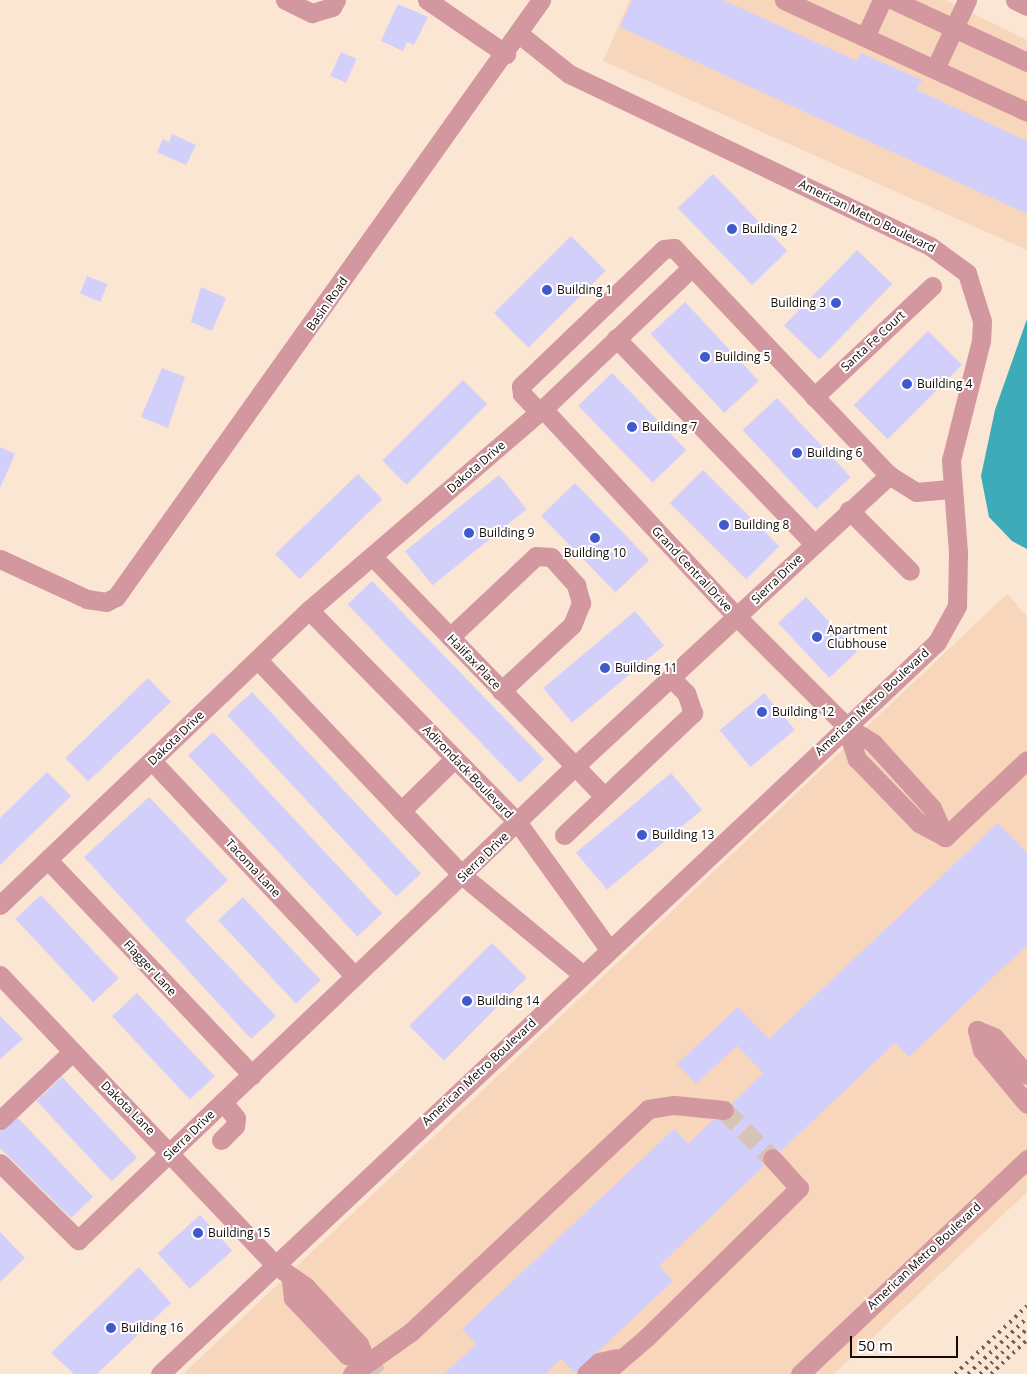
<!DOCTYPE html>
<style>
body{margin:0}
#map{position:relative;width:1027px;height:1374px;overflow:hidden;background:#fbe5d3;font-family:"Open Sans",sans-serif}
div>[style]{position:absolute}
.built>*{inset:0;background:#f8d6bb}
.water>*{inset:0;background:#3dabb8}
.building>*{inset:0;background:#d2d0fb;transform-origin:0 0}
.minor-tunnel>*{height:19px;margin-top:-9.5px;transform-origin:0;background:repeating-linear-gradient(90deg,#d8c4b4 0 19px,transparent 0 28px)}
.minor>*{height:19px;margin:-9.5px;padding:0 9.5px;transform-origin:9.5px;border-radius:9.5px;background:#d2979f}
.rail>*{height:4px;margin-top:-2px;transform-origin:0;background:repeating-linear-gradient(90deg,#736459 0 2.5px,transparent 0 7.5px)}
.dots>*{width:14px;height:14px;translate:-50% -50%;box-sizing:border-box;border:2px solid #fff;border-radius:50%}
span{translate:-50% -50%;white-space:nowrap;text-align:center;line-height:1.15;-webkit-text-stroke:4px #fff;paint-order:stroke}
.street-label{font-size:12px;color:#130a04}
.poi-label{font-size:12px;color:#130a04}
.left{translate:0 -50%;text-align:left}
.right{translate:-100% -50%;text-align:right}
.scale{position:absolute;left:850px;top:1336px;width:108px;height:22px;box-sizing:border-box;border:2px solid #130a04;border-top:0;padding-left:6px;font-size:15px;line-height:18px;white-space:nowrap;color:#130a04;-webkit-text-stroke:4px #fff;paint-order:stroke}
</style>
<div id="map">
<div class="built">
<div style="clip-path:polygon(630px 0,945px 0,1027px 40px,1027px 250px,603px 61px)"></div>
<div style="clip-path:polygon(1007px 594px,1027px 616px,1027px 1192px,834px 1374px,183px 1374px)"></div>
</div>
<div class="water">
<div style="clip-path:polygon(1027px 319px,1027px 549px,1012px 541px,989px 517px,981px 476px,995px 410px)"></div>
</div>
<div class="building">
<div style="clip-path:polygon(632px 0,723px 0,857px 61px,861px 53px,922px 80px,917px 90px,1027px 141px,1027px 214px,620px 27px)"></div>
<div style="clip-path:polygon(398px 4px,428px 17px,414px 45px,407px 42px,403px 51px,381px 41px)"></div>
<div style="left:341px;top:52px;width:17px;height:26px;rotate:24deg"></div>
<div style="clip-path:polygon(172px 134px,196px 145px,186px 165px,157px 152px,163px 139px,169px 142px)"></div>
<div style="left:713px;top:174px;width:107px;height:49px;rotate:46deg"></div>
<div style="left:571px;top:236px;width:49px;height:109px;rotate:45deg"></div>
<div style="left:857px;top:250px;width:49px;height:105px;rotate:44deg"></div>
<div style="left:87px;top:276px;width:22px;height:19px;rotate:22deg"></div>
<div style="clip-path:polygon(201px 287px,226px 298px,212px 331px,191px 322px)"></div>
<div style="left:685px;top:302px;width:108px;height:47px;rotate:47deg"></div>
<div style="left:928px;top:331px;width:48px;height:105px;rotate:45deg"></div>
<div style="clip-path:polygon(162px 368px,185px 377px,168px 428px,141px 417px)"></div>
<div style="left:612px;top:373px;width:107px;height:47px;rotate:46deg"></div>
<div style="left:463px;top:380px;width:34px;height:114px;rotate:45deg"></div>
<div style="left:777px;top:398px;width:108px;height:47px;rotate:47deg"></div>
<div style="clip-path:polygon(0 447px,15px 454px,0 488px)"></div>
<div style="left:703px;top:470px;width:108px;height:47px;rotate:45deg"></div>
<div style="left:358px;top:474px;width:35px;height:115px;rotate:46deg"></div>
<div style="left:499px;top:475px;width:44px;height:121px;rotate:51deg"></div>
<div style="left:575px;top:483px;width:107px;height:47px;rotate:46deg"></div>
<div style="left:372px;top:581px;width:248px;height:34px;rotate:46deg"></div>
<div style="left:806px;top:597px;width:75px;height:38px;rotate:47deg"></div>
<div style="left:635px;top:611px;width:45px;height:120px;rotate:50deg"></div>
<div style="left:148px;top:678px;width:33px;height:115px;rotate:46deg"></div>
<div style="left:252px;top:692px;width:248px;height:34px;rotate:47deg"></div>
<div style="left:764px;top:693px;width:48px;height:58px;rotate:50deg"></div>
<div style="left:213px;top:732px;width:248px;height:34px;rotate:47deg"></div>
<div style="clip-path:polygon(47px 772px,71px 796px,0 865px,0 818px)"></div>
<div style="left:671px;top:773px;width:48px;height:124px;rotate:50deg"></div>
<div style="clip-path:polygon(149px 797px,228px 880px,185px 920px,276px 1016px,251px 1039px,84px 857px)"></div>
<div style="clip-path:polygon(998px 823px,1027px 853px,1027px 945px,909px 1057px,895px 1043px,781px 1151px,770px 1147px,764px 1150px,761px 1160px,764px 1166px,659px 1266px,673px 1281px,575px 1373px,561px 1359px,545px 1374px,444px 1374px,476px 1344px,462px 1329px,674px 1129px,688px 1144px,713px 1120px,729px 1120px,735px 1112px,732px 1103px,763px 1073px,737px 1046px,696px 1084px,677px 1064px,738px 1007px,769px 1039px)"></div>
<div style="left:41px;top:895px;width:114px;height:35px;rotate:47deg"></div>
<div style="left:243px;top:897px;width:114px;height:34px;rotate:47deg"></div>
<div style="left:492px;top:943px;width:49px;height:117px;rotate:45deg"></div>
<div style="left:137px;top:993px;width:114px;height:34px;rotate:47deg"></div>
<div style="clip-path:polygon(0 1016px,23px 1039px,0 1059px)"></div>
<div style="left:62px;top:1077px;width:110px;height:35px;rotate:47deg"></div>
<div style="clip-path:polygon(18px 1118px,93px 1197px,71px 1218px,0 1148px,0 1131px)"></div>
<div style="left:200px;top:1215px;width:48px;height:57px;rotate:48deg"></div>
<div style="clip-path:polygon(0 1232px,25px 1258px,0 1282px)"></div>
<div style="clip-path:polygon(139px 1267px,171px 1303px,97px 1374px,74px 1374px,51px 1353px)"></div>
</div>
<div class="minor-tunnel">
<div style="left:724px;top:1110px;width:68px;rotate:45deg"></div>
<div style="left:366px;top:1361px;width:18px;rotate:47deg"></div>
</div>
<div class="minor">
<div style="left:285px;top:0;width:30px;rotate:26deg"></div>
<div style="left:312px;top:13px;width:21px;rotate:-17deg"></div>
<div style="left:332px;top:7px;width:8px;rotate:-60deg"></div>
<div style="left:427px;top:0;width:96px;rotate:34.4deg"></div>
<div style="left:784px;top:0;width:268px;rotate:24.7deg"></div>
<div style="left:893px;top:0;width:148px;rotate:24.8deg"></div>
<div style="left:1015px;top:0;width:13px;rotate:27deg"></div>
<div style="left:865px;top:37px;width:41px;rotate:-65.3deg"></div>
<div style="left:935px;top:69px;width:76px;rotate:-65.1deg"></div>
<div style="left:616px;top:338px;width:286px;rotate:46.1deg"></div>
<div style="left:814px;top:397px;width:162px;rotate:-43.2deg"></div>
<div style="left:543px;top:409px;width:284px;rotate:47deg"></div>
<div style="left:737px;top:617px;width:154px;rotate:45deg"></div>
<div style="left:846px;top:726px;width:32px;rotate:32deg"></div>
<div style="left:873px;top:743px;width:88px;rotate:47.8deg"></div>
<div style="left:932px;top:808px;width:32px;rotate:66deg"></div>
<div style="left:539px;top:412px;width:25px;rotate:-133deg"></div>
<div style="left:522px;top:394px;width:8px;rotate:-97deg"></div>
<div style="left:521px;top:386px;width:198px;rotate:-43.8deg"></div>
<div style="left:664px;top:249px;width:10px;rotate:-6deg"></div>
<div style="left:674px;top:248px;width:26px;rotate:47deg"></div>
<div style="left:849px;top:510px;width:86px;rotate:45deg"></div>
<div style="left:373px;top:557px;width:332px;rotate:46deg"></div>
<div style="left:0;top:559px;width:96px;rotate:24.7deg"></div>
<div style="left:87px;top:599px;width:19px;rotate:9deg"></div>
<div style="left:106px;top:602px;width:11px;rotate:-27deg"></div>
<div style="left:116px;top:597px;width:733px;rotate:-54.55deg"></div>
<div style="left:309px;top:610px;width:298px;rotate:45.5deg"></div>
<div style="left:518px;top:823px;width:155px;rotate:54.2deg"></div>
<div style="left:450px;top:637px;width:118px;rotate:-43.3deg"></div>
<div style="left:536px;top:556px;width:15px;rotate:4deg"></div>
<div style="left:551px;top:557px;width:38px;rotate:48deg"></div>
<div style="left:576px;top:585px;width:19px;rotate:74deg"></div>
<div style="left:581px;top:603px;width:24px;rotate:112deg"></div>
<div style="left:572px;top:625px;width:97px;rotate:137.1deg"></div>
<div style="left:258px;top:660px;width:298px;rotate:46.5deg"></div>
<div style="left:463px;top:876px;width:154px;rotate:39.5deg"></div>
<div style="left:846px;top:726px;width:35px;rotate:72deg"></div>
<div style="left:857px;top:759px;width:89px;rotate:45.9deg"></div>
<div style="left:919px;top:823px;width:30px;rotate:28deg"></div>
<div style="left:152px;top:761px;width:294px;rotate:46.7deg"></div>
<div style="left:401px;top:811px;width:74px;rotate:-44.5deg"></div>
<div style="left:564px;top:835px;width:178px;rotate:-43.4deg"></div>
<div style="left:693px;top:713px;width:21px;rotate:-109deg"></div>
<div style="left:686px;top:693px;width:21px;rotate:-135deg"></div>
<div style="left:945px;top:837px;width:112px;rotate:-43.2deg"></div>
<div style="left:49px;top:861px;width:295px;rotate:46.5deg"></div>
<div style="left:0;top:905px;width:427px;rotate:-43.7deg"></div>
<div style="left:309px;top:610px;width:308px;rotate:-40.7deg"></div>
<div style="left:543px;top:409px;width:206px;rotate:-43.6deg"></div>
<div style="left:692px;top:267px;width:286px;rotate:46.6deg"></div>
<div style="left:889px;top:475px;width:32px;rotate:32deg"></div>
<div style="left:916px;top:492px;width:34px;rotate:-5deg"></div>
<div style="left:0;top:975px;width:400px;rotate:46.5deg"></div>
<div style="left:275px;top:1265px;width:38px;rotate:35deg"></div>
<div style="left:306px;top:1287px;width:78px;rotate:47.1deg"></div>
<div style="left:359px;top:1344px;width:18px;rotate:68deg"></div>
<div style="left:977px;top:1030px;width:21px;rotate:76deg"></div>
<div style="left:982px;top:1050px;width:70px;rotate:50.2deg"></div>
<div style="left:977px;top:1030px;width:18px;rotate:22deg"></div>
<div style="left:994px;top:1037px;width:50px;rotate:49deg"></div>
<div style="left:0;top:1120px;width:99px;rotate:-43.4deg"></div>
<div style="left:221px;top:1140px;width:20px;rotate:-45deg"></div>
<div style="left:235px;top:1126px;width:8px;rotate:-83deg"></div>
<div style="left:236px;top:1118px;width:21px;rotate:-129deg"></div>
<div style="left:0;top:1163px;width:110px;rotate:44.6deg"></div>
<div style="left:78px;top:1240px;width:685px;rotate:-43.64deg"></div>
<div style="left:574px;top:767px;width:430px;rotate:-42.8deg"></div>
<div style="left:291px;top:1280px;width:18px;rotate:84deg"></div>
<div style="left:293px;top:1298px;width:79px;rotate:46.5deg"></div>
<div style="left:347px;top:1355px;width:20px;rotate:18deg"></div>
<div style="left:160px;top:1374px;width:1067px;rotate:-43.29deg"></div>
<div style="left:937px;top:642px;width:41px;rotate:-60.9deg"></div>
<div style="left:957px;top:606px;width:54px;rotate:-88.9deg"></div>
<div style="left:958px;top:552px;width:92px;rotate:-94.4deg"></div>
<div style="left:951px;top:460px;width:123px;rotate:-75.9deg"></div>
<div style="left:981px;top:341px;width:20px;rotate:-87deg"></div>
<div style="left:982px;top:321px;width:50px;rotate:-107.4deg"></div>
<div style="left:967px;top:273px;width:46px;rotate:-143.9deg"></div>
<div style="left:930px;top:246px;width:401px;rotate:-154.5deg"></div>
<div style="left:568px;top:73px;width:63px;rotate:-141.5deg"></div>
<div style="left:352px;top:1374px;width:74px;rotate:-35.6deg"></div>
<div style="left:412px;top:1331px;width:324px;rotate:-43.2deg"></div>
<div style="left:648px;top:1109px;width:26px;rotate:-9deg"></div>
<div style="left:674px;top:1105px;width:50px;rotate:5.7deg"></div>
<div style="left:586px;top:1374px;width:18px;rotate:-43deg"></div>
<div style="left:599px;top:1362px;width:17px;rotate:-13deg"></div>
<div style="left:604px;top:1374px;width:57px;rotate:-40.7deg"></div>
<div style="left:647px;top:1337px;width:213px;rotate:-44.4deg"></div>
<div style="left:799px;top:1188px;width:40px;rotate:-132deg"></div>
<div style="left:800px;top:1374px;width:313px;rotate:-43.4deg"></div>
</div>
<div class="rail">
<div style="left:955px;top:1374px;width:99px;rotate:-43.4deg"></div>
<div style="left:968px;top:1374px;width:81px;rotate:-43.5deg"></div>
<div style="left:980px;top:1374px;width:65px;rotate:-43.8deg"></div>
<div style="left:991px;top:1374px;width:50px;rotate:-43.4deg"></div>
</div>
<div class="dots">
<div style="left:732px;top:229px;background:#405acd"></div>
<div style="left:547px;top:290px;background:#405acd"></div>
<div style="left:836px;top:303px;background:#405acd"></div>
<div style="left:705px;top:357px;background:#405acd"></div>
<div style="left:907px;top:384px;background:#405acd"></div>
<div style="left:632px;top:427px;background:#405acd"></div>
<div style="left:797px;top:453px;background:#405acd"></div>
<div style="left:724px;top:525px;background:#405acd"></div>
<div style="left:469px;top:533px;background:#405acd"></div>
<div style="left:595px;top:538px;background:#405acd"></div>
<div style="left:817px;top:637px;background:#405acd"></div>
<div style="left:605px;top:668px;background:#405acd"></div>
<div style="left:762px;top:712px;background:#405acd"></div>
<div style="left:642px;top:835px;background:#405acd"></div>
<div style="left:467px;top:1001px;background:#405acd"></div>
<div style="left:198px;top:1233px;background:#405acd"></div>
<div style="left:111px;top:1328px;background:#405acd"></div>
</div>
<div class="street-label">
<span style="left:867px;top:216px;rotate:26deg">American Metro Boulevard</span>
<span style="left:327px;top:304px;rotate:-55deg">Basin Road</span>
<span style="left:873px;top:341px;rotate:-43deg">Santa Fe Court</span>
<span style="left:476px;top:467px;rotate:-41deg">Dakota Drive</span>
<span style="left:692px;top:569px;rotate:47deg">Grand Central Drive</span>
<span style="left:777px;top:579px;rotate:-44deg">Sierra Drive</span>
<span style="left:474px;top:662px;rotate:46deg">Halifax Place</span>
<span style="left:872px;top:702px;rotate:-43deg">American Metro Boulevard</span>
<span style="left:176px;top:738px;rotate:-44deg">Dakota Drive</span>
<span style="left:468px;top:772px;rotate:46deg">Adirondack Boulevard</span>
<span style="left:483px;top:857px;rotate:-44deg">Sierra Drive</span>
<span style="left:253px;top:868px;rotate:47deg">Tacoma Lane</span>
<span style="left:150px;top:968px;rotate:47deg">Flagger Lane</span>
<span style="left:479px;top:1072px;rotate:-43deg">American Metro Boulevard</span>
<span style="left:128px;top:1108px;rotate:45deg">Dakota Lane</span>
<span style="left:189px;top:1135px;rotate:-44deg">Sierra Drive</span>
<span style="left:924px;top:1256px;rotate:-43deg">American Metro Boulevard</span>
</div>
<div class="poi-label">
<span class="left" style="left:742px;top:229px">Building 2</span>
<span class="left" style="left:557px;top:290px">Building 1</span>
<span class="right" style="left:826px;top:303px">Building 3</span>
<span class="left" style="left:715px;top:357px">Building 5</span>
<span class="left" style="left:917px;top:384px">Building 4</span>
<span class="left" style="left:642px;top:427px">Building 7</span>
<span class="left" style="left:807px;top:453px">Building 6</span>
<span class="left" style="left:734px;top:525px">Building 8</span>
<span class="left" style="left:479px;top:533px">Building 9</span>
<span style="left:595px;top:553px">Building 10</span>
<span class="left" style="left:827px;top:637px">Apartment<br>Clubhouse</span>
<span class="left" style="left:615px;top:668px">Building 11</span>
<span class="left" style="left:772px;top:712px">Building 12</span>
<span class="left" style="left:652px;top:835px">Building 13</span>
<span class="left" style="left:477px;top:1001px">Building 14</span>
<span class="left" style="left:208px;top:1233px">Building 15</span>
<span class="left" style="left:121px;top:1328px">Building 16</span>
</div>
<div class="scale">50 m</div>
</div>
